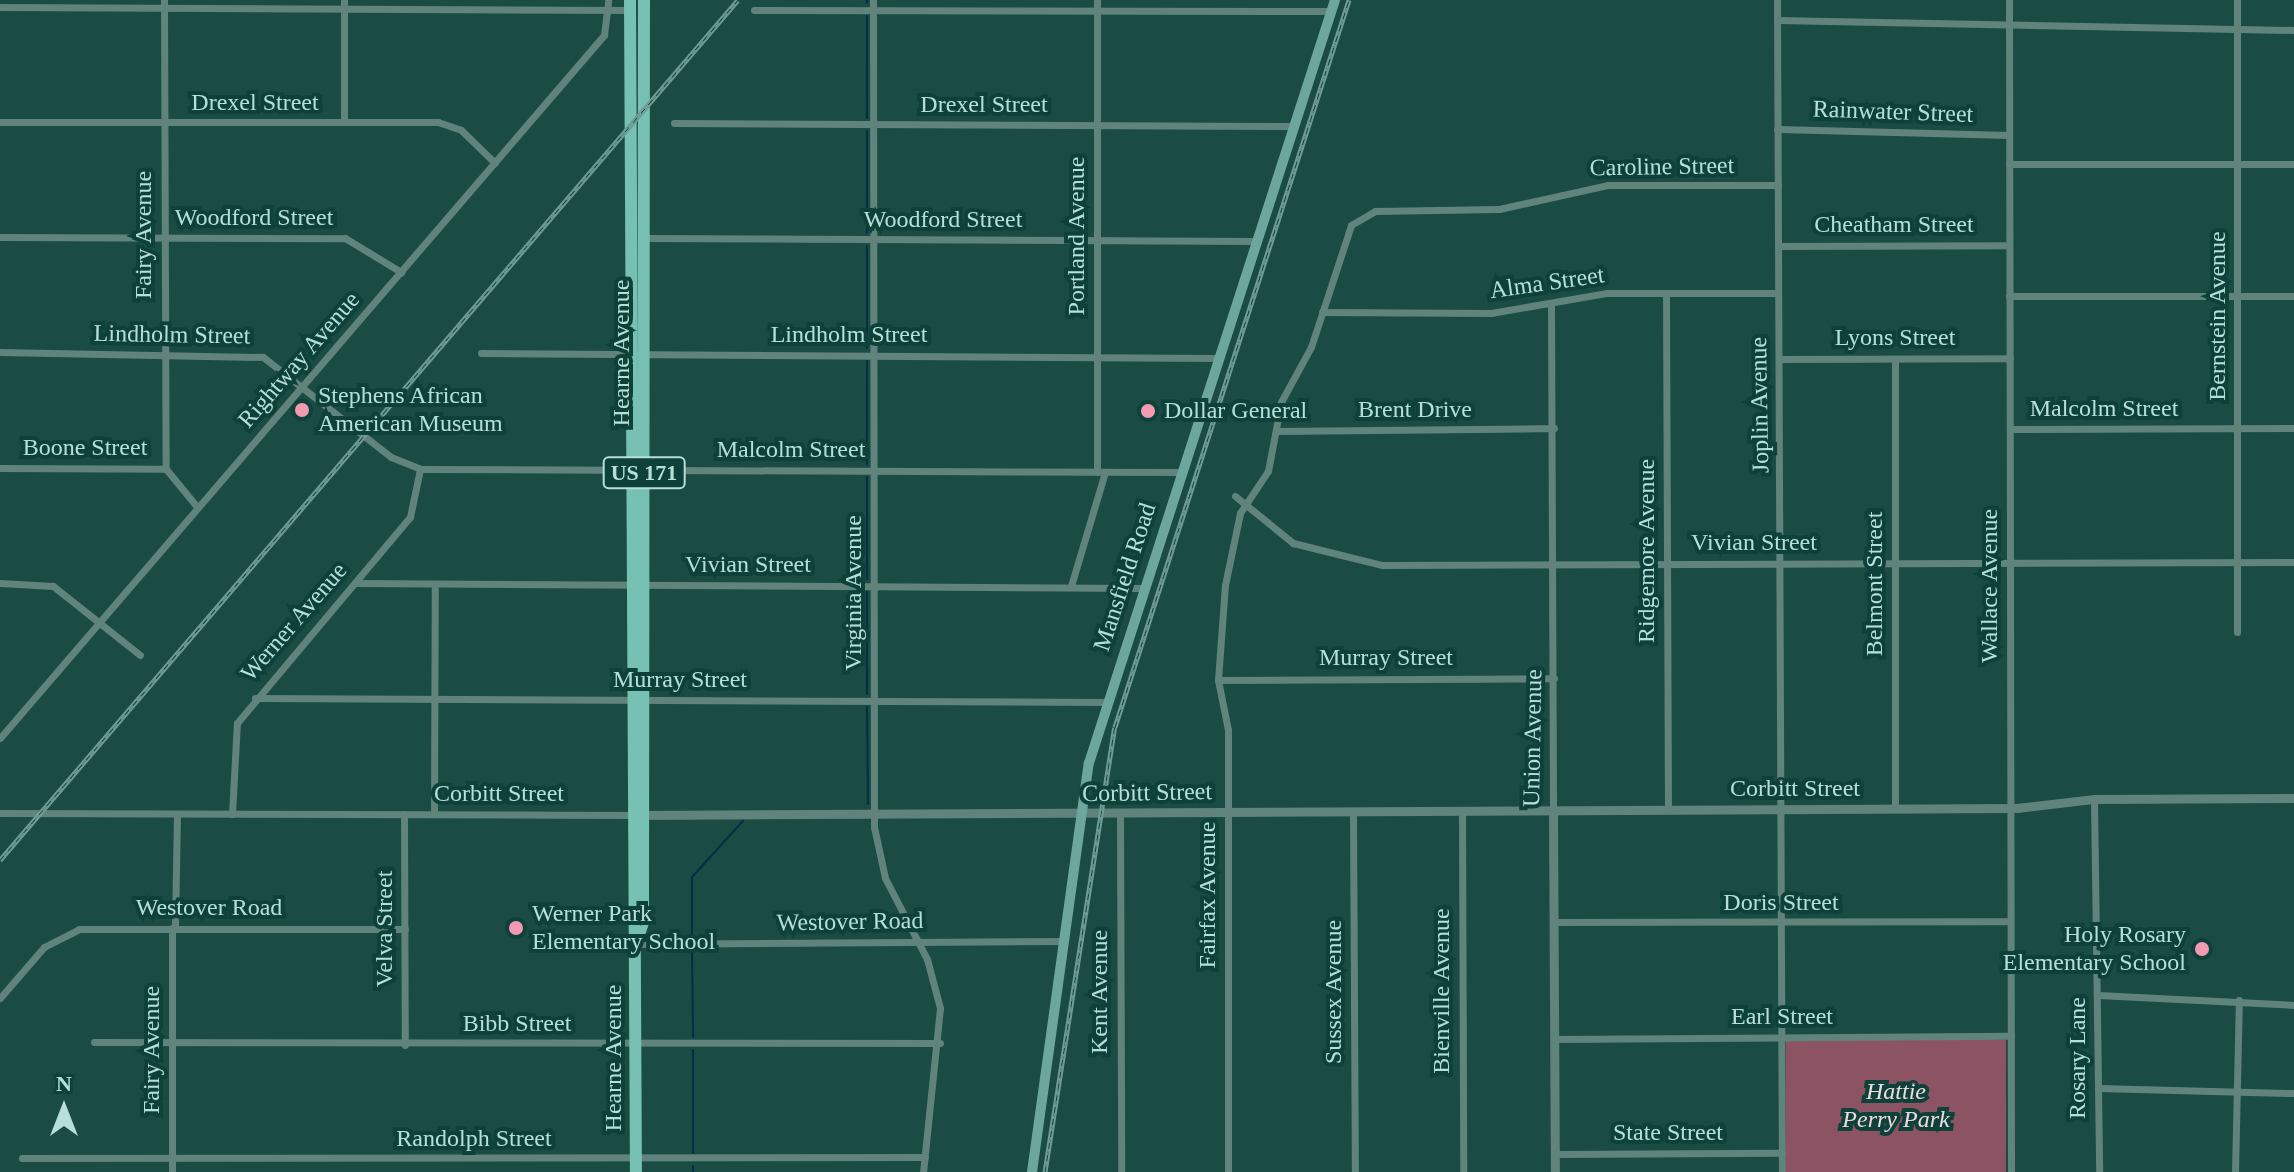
<!DOCTYPE html>
<style>
body{margin:0}
#map{position:relative;width:2294px;height:1172px;overflow:hidden;background:#1a4c44;font-family:"Times New Roman",serif}
div>[style]{position:absolute}
.green>*{inset:0;background:#8c5363;transform-origin:0 0}
.stream>*{height:2px;margin:-1px;padding:0 1px;transform-origin:1px;border-radius:1px;background:#052d46}
.minor>*{height:7px;margin:-3.5px;padding:0 3.5px;transform-origin:3.5px;border-radius:3.5px;background:#60837c}
.tertiary>*{height:9px;margin:-4.5px;padding:0 4.5px;transform-origin:4.5px;border-radius:4.5px;background:#60837c}
.secondary>*{height:10px;margin:-5px;padding:0 5px;transform-origin:5px;border-radius:5px;background:#6da69c}
.primary>*{height:12px;margin:-6px;padding:0 6px;transform-origin:6px;border-radius:6px;background:#77c1b4}
.rail>*{height:5px;margin-top:-2.5px;transform-origin:0;background:repeating-linear-gradient(90deg,#0d413a 0 6px,#6f9c94 0 12px);box-sizing:border-box;border-block:2px solid #6f9c94}
.dots>*{width:22px;height:22px;translate:-50% -50%;box-sizing:border-box;border:4px solid #0d413a;border-radius:50%}
span{translate:-50% -50%;white-space:nowrap;text-align:center;line-height:1.15;-webkit-text-stroke:8px #0d413a;paint-order:stroke}
.shield-label span{padding:2px 6px;background:#0d413a;border:2px solid;border-radius:6px;-webkit-text-stroke-width:0}
.shield-label{font-size:22px;color:#b6e0d7;font-weight:700}
.street-label{font-size:24px;color:#b6e0d7}
.poi-label{font-size:24px;color:#b6e0d7}
.left{translate:0 -50%;text-align:left}
.right{translate:-100% -50%;text-align:right}
.park-label{font-size:24px;color:#f1dadf;font-style:italic}
.north{position:absolute;left:24px;top:1068px;width:80px;height:80px;-webkit-text-stroke:6px #0d413a;paint-order:stroke;rotate:0deg;font-size:22px;font-weight:700;line-height:32px;text-align:center;color:#b6e0d7}
.north::after{content:'';display:block;margin:auto;width:28px;height:36px;background:#b6e0d7;clip-path:polygon(50% 0,100% 100%,50% 72%,0 100%)}
</style>
<div id="map">
<div class="green">
<div style="left:2006px;top:1040px;width:132px;height:220px;rotate:90deg"></div>
</div>
<div class="stream">
<div style="left:867px;top:0;width:3px;rotate:90deg"></div>
<div style="left:867px;top:16px;width:102px;rotate:90deg"></div>
<div style="left:867px;top:131px;width:102px;rotate:90deg"></div>
<div style="left:867px;top:246px;width:102px;rotate:90deg"></div>
<div style="left:867px;top:361px;width:103px;rotate:90deg"></div>
<div style="left:867px;top:477px;width:102px;rotate:90deg"></div>
<div style="left:867px;top:592px;width:102px;rotate:90deg"></div>
<div style="left:867px;top:707px;width:97px;rotate:89.4deg"></div>
<div style="left:692px;top:937px;width:60px;rotate:-90deg"></div>
<div style="left:692px;top:877px;width:76px;rotate:-47.7deg"></div>
<div style="left:692px;top:949px;width:88px;rotate:89.3deg"></div>
<div style="left:693px;top:1050px;width:103px;rotate:90deg"></div>
<div style="left:693px;top:1166px;width:6px;rotate:90deg"></div>
</div>
<div class="minor">
<div style="left:164px;top:0;width:469px;rotate:89.8deg"></div>
<div style="left:873px;top:0;width:827px;rotate:89.93deg"></div>
<div style="left:874px;top:827px;width:52px;rotate:77.8deg"></div>
<div style="left:885px;top:878px;width:91px;rotate:62.6deg"></div>
<div style="left:927px;top:959px;width:51px;rotate:75.1deg"></div>
<div style="left:940px;top:1008px;width:165px;rotate:95.9deg"></div>
<div style="left:1777px;top:0;width:1172px;rotate:89.76deg"></div>
<div style="left:2009px;top:0;width:1172px;rotate:89.9deg"></div>
<div style="left:2237px;top:0;width:632px;rotate:90deg"></div>
<div style="left:0;top:7px;width:630px;rotate:0.27deg"></div>
<div style="left:754px;top:10px;width:577px;rotate:0.1deg"></div>
<div style="left:1777px;top:20px;width:517px;rotate:1.11deg"></div>
<div style="left:0;top:122px;width:438px"></div>
<div style="left:438px;top:122px;width:24px;rotate:19deg"></div>
<div style="left:461px;top:130px;width:47px;rotate:44.1deg"></div>
<div style="left:344px;top:122px;width:122px;rotate:-90deg"></div>
<div style="left:674px;top:123px;width:619px;rotate:0.28deg"></div>
<div style="left:1777px;top:129px;width:232px;rotate:1.5deg"></div>
<div style="left:2009px;top:164px;width:285px"></div>
<div style="left:0;top:237px;width:345px;rotate:0.2deg"></div>
<div style="left:345px;top:238px;width:66px;rotate:31.3deg"></div>
<div style="left:642px;top:238px;width:613px;rotate:0.28deg"></div>
<div style="left:1778px;top:246px;width:231px;rotate:-0.2deg"></div>
<div style="left:1666px;top:293px;width:517px;rotate:89.78deg"></div>
<div style="left:2009px;top:296px;width:285px"></div>
<div style="left:1551px;top:304px;width:506px;rotate:89.77deg"></div>
<div style="left:1322px;top:312px;width:169px;rotate:0.3deg"></div>
<div style="left:1491px;top:313px;width:118px;rotate:-9.8deg"></div>
<div style="left:1607px;top:293px;width:171px"></div>
<div style="left:0;top:352px;width:263px;rotate:1.1deg"></div>
<div style="left:263px;top:357px;width:162px;rotate:38deg"></div>
<div style="left:391px;top:457px;width:31px;rotate:22deg"></div>
<div style="left:420px;top:469px;width:760px;rotate:0.23deg"></div>
<div style="left:481px;top:353px;width:736px;rotate:0.39deg"></div>
<div style="left:1779px;top:359px;width:231px;rotate:-0.2deg"></div>
<div style="left:2010px;top:429px;width:284px;rotate:-0.2deg"></div>
<div style="left:1276px;top:431px;width:278px;rotate:-0.6deg"></div>
<div style="left:0;top:468px;width:166px;rotate:0.3deg"></div>
<div style="left:166px;top:469px;width:50px;rotate:50.6deg"></div>
<div style="left:1097px;top:472px;width:472px;rotate:-90deg"></div>
<div style="left:1235px;top:496px;width:75px;rotate:39deg"></div>
<div style="left:1293px;top:543px;width:92px;rotate:13.9deg"></div>
<div style="left:1382px;top:565px;width:912px;rotate:-0.19deg"></div>
<div style="left:0;top:583px;width:53px;rotate:3.2deg"></div>
<div style="left:53px;top:586px;width:111px;rotate:38.4deg"></div>
<div style="left:355px;top:583px;width:787px;rotate:0.36deg"></div>
<div style="left:1071px;top:586px;width:119px;rotate:-73.4deg"></div>
<div style="left:1218px;top:680px;width:336px;rotate:-0.3deg"></div>
<div style="left:255px;top:698px;width:851px;rotate:0.27deg"></div>
<div style="left:0;top:738px;width:927px;rotate:-49.33deg"></div>
<div style="left:604px;top:35px;width:35px;rotate:-83deg"></div>
<div style="left:2094px;top:799px;width:373px;rotate:89.2deg"></div>
<div style="left:1895px;top:809px;width:450px;rotate:-90deg"></div>
<div style="left:1353px;top:811px;width:361px;rotate:89.7deg"></div>
<div style="left:1462px;top:811px;width:361px;rotate:89.8deg"></div>
<div style="left:1120px;top:812px;width:360px;rotate:89.8deg"></div>
<div style="left:0;top:813px;width:630px;rotate:0.18deg"></div>
<div style="left:232px;top:814px;width:91px;rotate:-86.9deg"></div>
<div style="left:237px;top:723px;width:269px;rotate:-50deg"></div>
<div style="left:410px;top:517px;width:49px;rotate:-78.2deg"></div>
<div style="left:404px;top:814px;width:231px;rotate:89.8deg"></div>
<div style="left:434px;top:814px;width:230px;rotate:-89.8deg"></div>
<div style="left:1553px;top:922px;width:457px;rotate:-0.1deg"></div>
<div style="left:175px;top:928px;width:114px;rotate:-89deg"></div>
<div style="left:636px;top:944px;width:428px;rotate:-0.4deg"></div>
<div style="left:2098px;top:995px;width:196px;rotate:2.9deg"></div>
<div style="left:0;top:998px;width:67px;rotate:-49.2deg"></div>
<div style="left:44px;top:947px;width:39px;rotate:-27deg"></div>
<div style="left:79px;top:929px;width:326px"></div>
<div style="left:1554px;top:1039px;width:457px;rotate:-0.4deg"></div>
<div style="left:94px;top:1042px;width:846px;rotate:0.07deg"></div>
<div style="left:2098px;top:1088px;width:196px;rotate:1.5deg"></div>
<div style="left:1555px;top:1154px;width:227px;rotate:-0.3deg"></div>
<div style="left:22px;top:1158px;width:903px;rotate:-0.06deg"></div>
<div style="left:172px;top:1172px;width:244px;rotate:-90deg"></div>
<div style="left:1228px;top:1172px;width:442px;rotate:-90deg"></div>
<div style="left:1228px;top:730px;width:51px;rotate:-101.3deg"></div>
<div style="left:1218px;top:680px;width:95px;rotate:-85.8deg"></div>
<div style="left:1225px;top:585px;width:74px;rotate:-78.2deg"></div>
<div style="left:1240px;top:513px;width:50px;rotate:-56.3deg"></div>
<div style="left:1268px;top:471px;width:70px;rotate:-79.3deg"></div>
<div style="left:1281px;top:402px;width:63px;rotate:-61.4deg"></div>
<div style="left:1311px;top:347px;width:128px;rotate:-71.8deg"></div>
<div style="left:1351px;top:225px;width:28px;rotate:-30deg"></div>
<div style="left:1375px;top:211px;width:124px;rotate:-0.9deg"></div>
<div style="left:1499px;top:209px;width:112px;rotate:-12.4deg"></div>
<div style="left:1608px;top:185px;width:170px"></div>
<div style="left:2235px;top:1172px;width:172px;rotate:-88.7deg"></div>
</div>
<div class="tertiary">
<div style="left:1553px;top:810px;width:362px;rotate:89.7deg"></div>
<div style="left:638px;top:815px;width:1379px;rotate:-0.29deg"></div>
<div style="left:2017px;top:808px;width:78px;rotate:-6.7deg"></div>
<div style="left:2094px;top:799px;width:200px;rotate:-0.3deg"></div>
</div>
<div class="secondary">
<div style="left:1032px;top:1172px;width:413px;rotate:-82.1deg"></div>
<div style="left:1089px;top:763px;width:802px;rotate:-72.13deg"></div>
</div>
<div class="primary">
<div style="left:630px;top:0;width:1172px;rotate:89.71deg"></div>
<div style="left:636px;top:944px;width:23px;rotate:-72deg"></div>
<div style="left:643px;top:922px;width:922px;rotate:-89.94deg"></div>
</div>
<div class="rail">
<div style="left:0;top:860px;width:1133px;rotate:-49.37deg"></div>
<div style="left:1045px;top:1172px;width:450px;rotate:-81.1deg"></div>
<div style="left:1115px;top:727px;width:764px;rotate:-72.16deg"></div>
</div>
<div class="dots">
<div style="left:302px;top:410px;background:#f19ab2"></div>
<div style="left:1148px;top:411px;background:#f19ab2"></div>
<div style="left:516px;top:928px;background:#f19ab2"></div>
<div style="left:2202px;top:949px;background:#f19ab2"></div>
</div>
<div class="shield-label">
<span style="left:644px;top:473px">US 171</span>
</div>
<div class="street-label">
<span style="left:255px;top:103px">Drexel Street</span>
<span style="left:984px;top:105px">Drexel Street</span>
<span style="left:1893px;top:112px;rotate:2deg">Rainwater Street</span>
<span style="left:1662px;top:167px;rotate:-1deg">Caroline Street</span>
<span style="left:254px;top:218px">Woodford Street</span>
<span style="left:943px;top:220px">Woodford Street</span>
<span style="left:1894px;top:225px">Cheatham Street</span>
<span style="left:144px;top:235px;rotate:-90deg">Fairy Avenue</span>
<span style="left:1077px;top:236px;rotate:-90deg">Portland Avenue</span>
<span style="left:1547px;top:283px;rotate:-8deg">Alma Street</span>
<span style="left:2218px;top:316px;rotate:-90deg">Bernstein Avenue</span>
<span style="left:172px;top:335px;rotate:1deg">Lindholm Street</span>
<span style="left:849px;top:335px">Lindholm Street</span>
<span style="left:1895px;top:338px">Lyons Street</span>
<span style="left:622px;top:353px;rotate:-90deg">Hearne Avenue</span>
<span style="left:299px;top:360px;rotate:-49deg">Rightway Avenue</span>
<span style="left:1760px;top:405px;rotate:-91deg">Joplin Avenue</span>
<span style="left:2104px;top:409px">Malcolm Street</span>
<span style="left:1415px;top:410px">Brent Drive</span>
<span style="left:85px;top:448px">Boone Street</span>
<span style="left:791px;top:450px">Malcolm Street</span>
<span style="left:1754px;top:543px">Vivian Street</span>
<span style="left:1647px;top:551px;rotate:-90deg">Ridgemore Avenue</span>
<span style="left:748px;top:565px">Vivian Street</span>
<span style="left:1125px;top:577px;rotate:-72deg">Mansfield Road</span>
<span style="left:1875px;top:584px;rotate:-90deg">Belmont Street</span>
<span style="left:1990px;top:586px;rotate:-90deg">Wallace Avenue</span>
<span style="left:854px;top:593px;rotate:-90deg">Virginia Avenue</span>
<span style="left:294px;top:622px;rotate:-49deg">Werner Avenue</span>
<span style="left:1386px;top:658px">Murray Street</span>
<span style="left:680px;top:680px">Murray Street</span>
<span style="left:1533px;top:738px;rotate:-89deg">Union Avenue</span>
<span style="left:1795px;top:789px">Corbitt Street</span>
<span style="left:1147px;top:793px;rotate:-1deg">Corbitt Street</span>
<span style="left:499px;top:794px">Corbitt Street</span>
<span style="left:1208px;top:895px;rotate:-90deg">Fairfax Avenue</span>
<span style="left:1781px;top:903px">Doris Street</span>
<span style="left:209px;top:908px">Westover Road</span>
<span style="left:850px;top:922px;rotate:-1deg">Westover Road</span>
<span style="left:385px;top:929px;rotate:-90deg">Velva Street</span>
<span style="left:1442px;top:991px;rotate:-90deg">Bienville Avenue</span>
<span style="left:1100px;top:992px;rotate:-90deg">Kent Avenue</span>
<span style="left:1334px;top:992px;rotate:-90deg">Sussex Avenue</span>
<span style="left:1782px;top:1017px">Earl Street</span>
<span style="left:517px;top:1024px">Bibb Street</span>
<span style="left:152px;top:1050px;rotate:-90deg">Fairy Avenue</span>
<span style="left:614px;top:1058px;rotate:-90deg">Hearne Avenue</span>
<span style="left:2078px;top:1058px;rotate:-90deg">Rosary Lane</span>
<span style="left:1668px;top:1133px">State Street</span>
<span style="left:474px;top:1139px">Randolph Street</span>
</div>
<div class="poi-label">
<span class="left" style="left:318px;top:410px">Stephens African<br>American Museum</span>
<span class="left" style="left:1164px;top:411px">Dollar General</span>
<span class="left" style="left:532px;top:928px">Werner Park<br>Elementary School</span>
<span class="right" style="left:2186px;top:949px">Holy Rosary<br>Elementary School</span>
</div>
<div class="park-label">
<span style="left:1896px;top:1106px">Hattie<br>Perry Park</span>
</div>
<div class="north">N</div>
</div>
